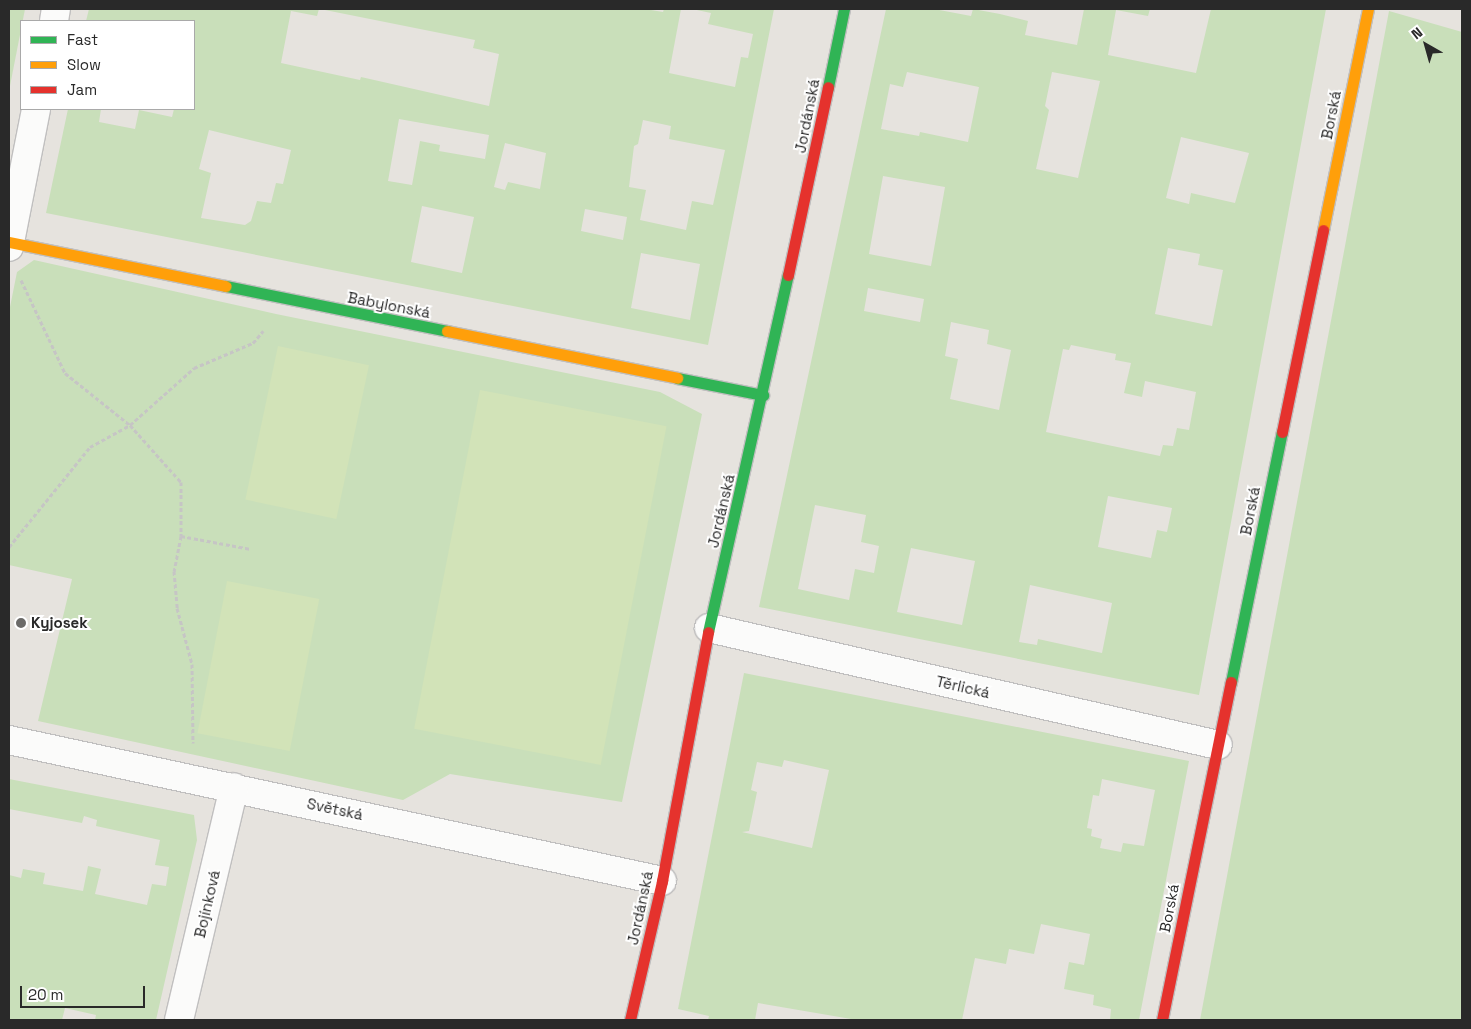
<!DOCTYPE html>
<meta charset="utf-8">
<style>
body{margin:0}
#map{position:relative;width:1471px;height:1029px;overflow:hidden;background:#e6e3de;font-family:"Space Grotesk",sans-serif}
div>[style]{position:absolute}
.green>*{inset:0;background:#c9dfba}
.pitch>*{inset:0;background:#d2e3b8;transform-origin:0 0}
.path>*{height:3px;margin-top:-1.5px;transform-origin:0;background:repeating-linear-gradient(90deg,#c6c5c5 0 4px,transparent 0 6.5px)}
.roads{filter:drop-shadow(1px 0 #c0bfbf) drop-shadow(-1px 0 #c0bfbf) drop-shadow(0 1px #c0bfbf) drop-shadow(0 -1px #c0bfbf)}
.street>*{height:28px;margin:-14px;padding:0 14px;transform-origin:14px;border-radius:14px;background:#fbfbfa}
.fast>*{height:11px;margin:-5.5px;padding:0 5.5px;transform-origin:5.5px;border-radius:5.5px;background:#30b455}
.slow>*{height:11px;margin:-5.5px;padding:0 5.5px;transform-origin:5.5px;border-radius:5.5px;background:#ff9f0a}
.jam>*{height:11px;margin:-5.5px;padding:0 5.5px;transform-origin:5.5px;border-radius:5.5px;background:#e5322d}
.dots>*{width:14px;height:14px;translate:-50% -50%;box-sizing:border-box;border:2px solid #fff;border-radius:50%}
span{translate:-50% -50%;white-space:nowrap;text-align:center;line-height:1.15;-webkit-text-stroke:4px #fff;paint-order:stroke}
.street-label{font-size:15px;color:#292929}
.poi-label{font-size:15px;color:#292929;font-weight:700}
.left{translate:0 -50%;text-align:left}
.frame{position:absolute;inset:0;border:10px solid #292929;pointer-events:none}
.legend{position:absolute;left:20px;top:20px;width:175px;height:90px;box-sizing:border-box;background:#fff;border:1px solid #a9a9a9;margin:0;padding:6px 9px;list-style:none;font-size:15px;color:#292929}
.legend li{display:flex;align-items:center;gap:10px;height:25px}
.legend b{width:25px;border:1px solid #a9a9a9}
.north{position:absolute;left:1401px;top:20px;width:50px;height:50px;-webkit-text-stroke:4px #fff;paint-order:stroke;rotate:322deg;font-size:14px;font-weight:700;line-height:20px;text-align:center;color:#292929}
.north::after{content:'';display:block;margin:auto;width:18px;height:22px;background:#292929;clip-path:polygon(50% 0,100% 100%,50% 72%,0 100%)}
.scale{position:absolute;left:20px;top:986px;width:125px;height:22px;box-sizing:border-box;border:2px solid #292929;border-top:0;padding-left:6px;font-size:15px;line-height:18px;white-space:nowrap;color:#292929;-webkit-text-stroke:4px #fff;paint-order:stroke}
</style>
<div id="map">
<div class="green">
<div style="clip-path:polygon(9px 9px,25px 9px,9px 91px)"></div>
<div style="clip-path:polygon(evenodd,89px 9px,319px 9px,317px 16px,291px 11px,281px 63px,360px 80px,361px 77px,489px 106px,499px 54px,473px 48px,475px 40px,320px 9px,645px 9px,663px 12px,664px 9px,681px 9px,669px 73px,735px 87px,741px 57px,748px 58px,753px 34px,708px 24px,711px 13px,692px 9px,774px 9px,708px 345px,46px 213px,68px 109px,101px 109px,99px 122px,135px 129px,139px 110px,172px 117px,174px 109px,194px 109px,194px 21px,86px 21px,89px 9px,399px 119px,489px 135px,485px 159px,439px 151px,440px 145px,420px 141px,412px 185px,388px 181px,399px 119px,89px 9px,643px 120px,671px 126px,669px 139px,725px 150px,713px 205px,692px 201px,686px 230px,640px 220px,646px 190px,629px 187px,634px 146px,638px 144px,643px 120px,89px 9px,209px 130px,291px 150px,283px 184px,276px 183px,271px 203px,257px 201px,251px 221px,245px 225px,201px 218px,211px 173px,199px 169px,209px 130px,89px 9px,505px 143px,546px 153px,540px 189px,508px 182px,505px 190px,494px 187px,505px 143px,89px 9px,422px 206px,474px 217px,462px 273px,411px 262px,422px 206px,89px 9px,585px 209px,627px 217px,623px 240px,581px 231px,585px 209px,89px 9px,641px 253px,700px 264px,690px 320px,631px 308px,641px 253px)"></div>
<div style="clip-path:polygon(evenodd,886px 9px,934px 9px,971px 16px,973px 9px,1000px 14px,1028px 21px,1025px 35px,1077px 45px,1084px 9px,1150px 9px,1148px 16px,1116px 10px,1108px 55px,1196px 73px,1211px 9px,1326px 9px,1199px 695px,759px 607px,886px 9px,907px 72px,979px 87px,968px 142px,920px 132px,919px 136px,881px 129px,890px 84px,903px 87px,907px 72px,886px 9px,1052px 72px,1100px 81px,1078px 178px,1036px 169px,1049px 110px,1045px 106px,1052px 72px,886px 9px,1181px 137px,1249px 153px,1235px 203px,1191px 193px,1189px 204px,1166px 198px,1181px 137px,886px 9px,883px 176px,945px 187px,931px 266px,869px 254px,883px 176px,886px 9px,1168px 248px,1200px 254px,1198px 265px,1223px 270px,1212px 326px,1155px 314px,1168px 248px,886px 9px,868px 288px,924px 299px,920px 322px,864px 311px,868px 288px,886px 9px,951px 322px,989px 330px,987px 344px,1011px 350px,999px 410px,950px 399px,958px 359px,945px 356px,951px 322px,886px 9px,1071px 345px,1116px 354px,1115px 360px,1131px 363px,1124px 393px,1142px 397px,1145px 381px,1196px 392px,1189px 430px,1177px 428px,1173px 446px,1163px 445px,1160px 456px,1046px 432px,1063px 349px,1069px 350px,1071px 345px,886px 9px,1108px 496px,1172px 508px,1167px 532px,1157px 530px,1151px 558px,1098px 547px,1108px 496px,886px 9px,815px 505px,866px 515px,861px 542px,879px 546px,874px 573px,855px 569px,849px 600px,798px 589px,815px 505px,886px 9px,911px 548px,975px 561px,962px 625px,897px 612px,911px 548px,886px 9px,1030px 585px,1112px 603px,1102px 653px,1038px 639px,1037px 645px,1019px 642px,1030px 585px)"></div>
<div style="clip-path:polygon(1389px 11px,1462px 32px,1462px 1020px,1200px 1020px)"></div>
<div style="clip-path:polygon(34px 260px,276px 314px,660px 392px,702px 414px,622px 802px,450px 774px,403px 800px,38px 721px,72px 579px,9px 565px,9px 312px,17px 272px)"></div>
<div style="clip-path:polygon(evenodd,744px 673px,1189px 761px,1139px 1020px,1110px 1020px,1111px 1009px,1093px 1005px,1094px 995px,1064px 989px,1069px 962px,1084px 965px,1090px 934px,1041px 924px,1034px 954px,1009px 949px,1006px 964px,975px 958px,962px 1020px,857px 1020px,758px 1003px,755px 1020px,708px 1020px,709px 1016px,678px 1009px,744px 673px,784px 760px,829px 770px,812px 848px,742px 832px,749px 831px,757px 792px,751px 790px,757px 762px,782px 767px,784px 760px,744px 673px,1102px 779px,1155px 790px,1144px 846px,1123px 843px,1121px 852px,1100px 848px,1102px 839px,1091px 836px,1092px 829px,1087px 828px,1093px 795px,1099px 796px,1102px 779px)"></div>
<div style="clip-path:polygon(9px 779px,194px 815px,197px 840px,156px 1020px,95px 1020px,96px 1015px,65px 1008px,62px 1020px,9px 1020px,9px 875px,21px 878px,23px 869px,45px 873px,43px 884px,83px 891px,88px 866px,101px 869px,95px 894px,147px 905px,152px 884px,166px 886px,169px 867px,155px 865px,160px 840px,96px 826px,97px 820px,84px 816px,82px 823px,9px 809px)"></div>
</div>
<div class="pitch">
<div style="left:278px;top:346px;width:93px;height:157px;rotate:12deg"></div>
<div style="left:480px;top:390px;width:190px;height:345px;rotate:11deg"></div>
<div style="left:227px;top:581px;width:94px;height:155px;rotate:11deg"></div>
</div>
<div class="path">
<div style="left:21px;top:280px;width:103px;rotate:64.7deg"></div>
<div style="left:65px;top:373px;width:83px;rotate:38.7deg"></div>
<div style="left:130px;top:425px;width:76px;rotate:48.2deg"></div>
<div style="left:181px;top:482px;width:54px;rotate:90deg"></div>
<div style="left:181px;top:536px;width:36px;rotate:101deg"></div>
<div style="left:174px;top:571px;width:37px;rotate:85deg"></div>
<div style="left:177px;top:608px;width:58px;rotate:75deg"></div>
<div style="left:192px;top:664px;width:79px;rotate:89.3deg"></div>
<div style="left:181px;top:536px;width:71px;rotate:10.5deg"></div>
<div style="left:9px;top:547px;width:129px;rotate:-51deg"></div>
<div style="left:90px;top:447px;width:46px;rotate:-28.8deg"></div>
<div style="left:130px;top:425px;width:86px;rotate:-41.7deg"></div>
<div style="left:194px;top:368px;width:64px;rotate:-23deg"></div>
<div style="left:253px;top:343px;width:16px;rotate:-50deg"></div>
</div>
<div class="roads">
<div class="street">
<div style="left:54px;top:21px;width:12px;rotate:-81deg"></div>
<div style="left:9px;top:247px;width:141px;rotate:-78.9deg"></div>
<div style="left:709px;top:628px;width:522px;rotate:12.95deg"></div>
<div style="left:9px;top:740px;width:668px;rotate:12.18deg"></div>
<div style="left:179px;top:1020px;width:239px;rotate:-76.7deg"></div>
</div>
<div class="fast">
<div style="left:828px;top:87px;width:80px;rotate:-78.4deg"></div>
<div style="left:226px;top:286px;width:226px;rotate:11.5deg"></div>
<div style="left:677px;top:378px;width:88px;rotate:11.2deg"></div>
<div style="left:708px;top:632px;width:366px;rotate:-77.4deg"></div>
<div style="left:1231px;top:682px;width:255px;rotate:-78.5deg"></div>
</div>
<div class="slow">
<div style="left:1323px;top:230px;width:226px;rotate:-78.5deg"></div>
<div style="left:9px;top:242px;width:221px;rotate:11.5deg"></div>
<div style="left:447px;top:331px;width:235px;rotate:11.5deg"></div>
</div>
<div class="jam">
<div style="left:788px;top:275px;width:192px;rotate:-78deg"></div>
<div style="left:1282px;top:432px;width:206px;rotate:-78.5deg"></div>
<div style="left:630px;top:1020px;width:143px;rotate:-77deg"></div>
<div style="left:662px;top:881px;width:253px;rotate:-79.5deg"></div>
<div style="left:1162px;top:1020px;width:345px;rotate:-78.5deg"></div>
</div>
</div>
<div class="dots">
<div style="left:21px;top:623px;background:#6b6a68"></div>
</div>
<div class="street-label">
<span style="left:1331px;top:115px;rotate:-79deg">Borská</span>
<span style="left:807px;top:116px;rotate:-79deg">Jordánská</span>
<span style="left:389px;top:305px;rotate:11deg">Babylonská</span>
<span style="left:721px;top:511px;rotate:-77deg">Jordánská</span>
<span style="left:1250px;top:511px;rotate:-79deg">Borská</span>
<span style="left:963px;top:687px;rotate:13deg">Těrlická</span>
<span style="left:335px;top:809px;rotate:12deg">Světská</span>
<span style="left:207px;top:904px;rotate:-77deg">Bojínková</span>
<span style="left:640px;top:908px;rotate:-78deg">Jordánská</span>
<span style="left:1169px;top:908px;rotate:-79deg">Borská</span>
</div>
<div class="poi-label">
<span class="left" style="left:31px;top:623px">Kyjosek</span>
</div>
<div class="frame"></div>
<ul class="legend">
<li><b style="height:6px;background:#30b455"></b>Fast</li>
<li><b style="height:6px;background:#ff9f0a"></b>Slow</li>
<li><b style="height:6px;background:#e5322d"></b>Jam</li>
</ul>
<div class="north">N</div>
<div class="scale">20 m</div>
</div>
